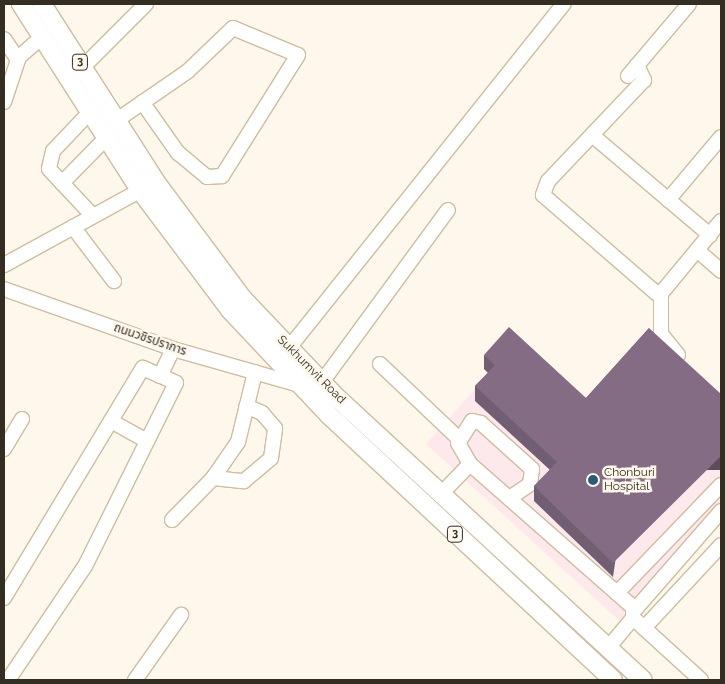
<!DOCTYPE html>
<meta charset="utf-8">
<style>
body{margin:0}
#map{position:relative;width:725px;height:684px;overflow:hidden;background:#fef7eb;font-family:Raleway,"Noto Sans Thai",sans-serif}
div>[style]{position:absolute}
.medical>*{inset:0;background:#fde8eb}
.roads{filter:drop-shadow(1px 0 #cebda0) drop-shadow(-1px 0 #cebda0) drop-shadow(0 1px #cebda0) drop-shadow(0 -1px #cebda0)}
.minor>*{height:14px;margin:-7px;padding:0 7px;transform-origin:7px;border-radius:7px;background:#fff}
.major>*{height:18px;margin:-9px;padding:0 9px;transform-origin:9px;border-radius:9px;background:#fff}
.wall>*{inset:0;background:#725e72}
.shaded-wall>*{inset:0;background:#5c4c5c;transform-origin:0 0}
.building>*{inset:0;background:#846d84}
.dots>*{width:14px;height:14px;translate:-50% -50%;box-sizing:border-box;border:2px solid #fef7eb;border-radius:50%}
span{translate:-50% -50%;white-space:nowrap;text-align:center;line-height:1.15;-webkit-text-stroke:5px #fef7eb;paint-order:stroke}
.shield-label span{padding:1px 4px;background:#fef7eb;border:1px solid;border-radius:4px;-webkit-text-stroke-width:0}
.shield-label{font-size:11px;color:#342d21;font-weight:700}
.street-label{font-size:12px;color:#342d21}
.poi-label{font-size:12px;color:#342d21}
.left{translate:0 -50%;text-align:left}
.frame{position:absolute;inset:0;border:5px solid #342d21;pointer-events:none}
</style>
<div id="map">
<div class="medical">
<div style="clip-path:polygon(516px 343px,589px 409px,721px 408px,721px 516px,624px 625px,426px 444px)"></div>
</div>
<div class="roads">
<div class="minor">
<div style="left:4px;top:39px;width:25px;rotate:56deg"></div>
<div style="left:637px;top:65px;width:17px;rotate:65deg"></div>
<div style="left:644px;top:80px;width:139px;rotate:133.5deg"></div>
<div style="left:548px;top:181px;width:15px;rotate:110deg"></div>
<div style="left:543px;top:195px;width:150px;rotate:40.9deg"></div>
<div style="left:656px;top:293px;width:7px;rotate:-16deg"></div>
<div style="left:663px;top:291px;width:91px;rotate:-50.4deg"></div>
<div style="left:83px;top:67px;width:89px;rotate:-45deg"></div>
<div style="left:628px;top:76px;width:94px;rotate:-49.7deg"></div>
<div style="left:4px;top:102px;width:47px;rotate:-71.6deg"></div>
<div style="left:19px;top:57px;width:30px;rotate:-41deg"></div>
<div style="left:89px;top:113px;width:52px;rotate:133.5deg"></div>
<div style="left:53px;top:151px;width:18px;rotate:103deg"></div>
<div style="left:49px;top:169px;width:19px;rotate:47deg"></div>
<div style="left:62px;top:183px;width:63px;rotate:-45.6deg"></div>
<div style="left:117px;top:120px;width:86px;rotate:-34.6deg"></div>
<div style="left:188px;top:71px;width:62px;rotate:-43.7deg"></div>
<div style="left:233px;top:28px;width:70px;rotate:22.6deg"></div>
<div style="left:298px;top:55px;width:143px;rotate:122.1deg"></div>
<div style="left:222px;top:176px;width:15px;rotate:176deg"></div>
<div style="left:207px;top:177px;width:38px;rotate:-140deg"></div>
<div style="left:178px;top:153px;width:62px;rotate:-125.2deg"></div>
<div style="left:592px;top:135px;width:155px;rotate:40.3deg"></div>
<div style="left:62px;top:183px;width:45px;rotate:46.8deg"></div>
<div style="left:668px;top:200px;width:82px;rotate:-49.9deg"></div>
<div style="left:73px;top:227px;width:68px;rotate:52.8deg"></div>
<div style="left:697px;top:250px;width:32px;rotate:41deg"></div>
<div style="left:4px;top:265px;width:164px;rotate:-28.7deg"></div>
<div style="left:4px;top:289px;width:179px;rotate:19.5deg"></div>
<div style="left:173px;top:349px;width:131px;rotate:15.9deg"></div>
<div style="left:661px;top:292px;width:42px;rotate:90deg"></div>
<div style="left:661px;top:334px;width:27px;rotate:51deg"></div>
<div style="left:289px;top:348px;width:440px;rotate:-51.4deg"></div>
<div style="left:380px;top:364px;width:109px;rotate:43.5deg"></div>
<div style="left:160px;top:376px;width:30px;rotate:-64deg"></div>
<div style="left:322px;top:382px;width:213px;rotate:-53.8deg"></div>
<div style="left:111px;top:421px;width:41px;rotate:29.1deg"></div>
<div style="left:4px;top:449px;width:35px;rotate:-59deg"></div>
<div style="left:213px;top:478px;width:31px;rotate:6deg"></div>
<div style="left:244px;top:481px;width:35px;rotate:-40deg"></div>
<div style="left:271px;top:458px;width:30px;rotate:-82deg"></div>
<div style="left:275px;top:428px;width:20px;rotate:-131deg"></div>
<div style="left:262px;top:413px;width:17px;rotate:-156deg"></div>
<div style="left:441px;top:494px;width:42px;rotate:-46deg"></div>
<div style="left:511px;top:497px;width:23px;rotate:-34deg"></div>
<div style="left:530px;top:484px;width:15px;rotate:-82deg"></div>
<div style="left:532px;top:469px;width:69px;rotate:-138deg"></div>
<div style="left:481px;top:423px;width:9px;rotate:-167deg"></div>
<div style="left:472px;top:421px;width:26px;rotate:122deg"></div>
<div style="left:458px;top:443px;width:24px;rotate:60deg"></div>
<div style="left:470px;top:464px;width:218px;rotate:41.3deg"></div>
<div style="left:172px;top:520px;width:59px;rotate:-45.7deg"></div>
<div style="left:213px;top:478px;width:44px;rotate:-55.2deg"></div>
<div style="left:238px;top:442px;width:72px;rotate:-76.3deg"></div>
<div style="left:617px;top:593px;width:150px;rotate:-46.1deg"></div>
<div style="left:4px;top:598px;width:269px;rotate:-58.9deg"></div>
<div style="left:143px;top:368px;width:36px;rotate:24deg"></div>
<div style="left:176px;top:383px;width:204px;rotate:116.4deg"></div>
<div style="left:85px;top:566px;width:138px;rotate:124deg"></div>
<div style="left:644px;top:628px;width:113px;rotate:-47.1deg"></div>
<div style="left:608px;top:648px;width:39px;rotate:-50deg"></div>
<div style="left:135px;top:680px;width:80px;rotate:-54.7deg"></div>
<div style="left:701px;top:680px;width:92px;rotate:-137.6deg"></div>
<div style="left:633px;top:618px;width:6px;rotate:-90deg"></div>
<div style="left:633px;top:612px;width:134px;rotate:-48.9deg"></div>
</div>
<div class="major">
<div style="left:21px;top:4px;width:221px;rotate:57.4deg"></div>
<div style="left:140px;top:190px;width:150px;rotate:53.1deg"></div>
<div style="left:230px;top:310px;width:144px;rotate:46.7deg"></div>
<div style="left:329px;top:415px;width:388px;rotate:43deg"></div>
<div style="left:42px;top:4px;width:210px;rotate:57.4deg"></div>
<div style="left:155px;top:181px;width:147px;rotate:53.3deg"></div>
<div style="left:243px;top:299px;width:132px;rotate:46.5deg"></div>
<div style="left:334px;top:395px;width:420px;rotate:42.7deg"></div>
</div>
</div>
<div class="wall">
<div style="clip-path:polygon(649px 328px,613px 577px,534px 501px,534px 486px,550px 470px,475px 401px,475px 386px,488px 373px,484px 369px,484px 355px,586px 398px)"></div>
</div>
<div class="shaded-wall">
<div style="left:721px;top:456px;width:14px;height:152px;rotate:90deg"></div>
</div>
<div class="building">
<div style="clip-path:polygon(509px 327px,586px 398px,649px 328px,721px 394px,721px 456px,613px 563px,534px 486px,557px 462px,475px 386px,495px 365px,484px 355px)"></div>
</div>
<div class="dots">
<div style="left:593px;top:480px;background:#295c79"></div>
</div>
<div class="shield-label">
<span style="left:80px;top:62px">3</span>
<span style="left:455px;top:534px">3</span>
</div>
<div class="street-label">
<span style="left:150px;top:340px;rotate:19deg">ถนนวชิรปราการ</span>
<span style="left:311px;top:370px;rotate:45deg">Sukhumvit Road</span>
</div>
<div class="poi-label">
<span class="left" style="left:604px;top:480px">Chonburi<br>Hospital</span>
</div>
<div class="frame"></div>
</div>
